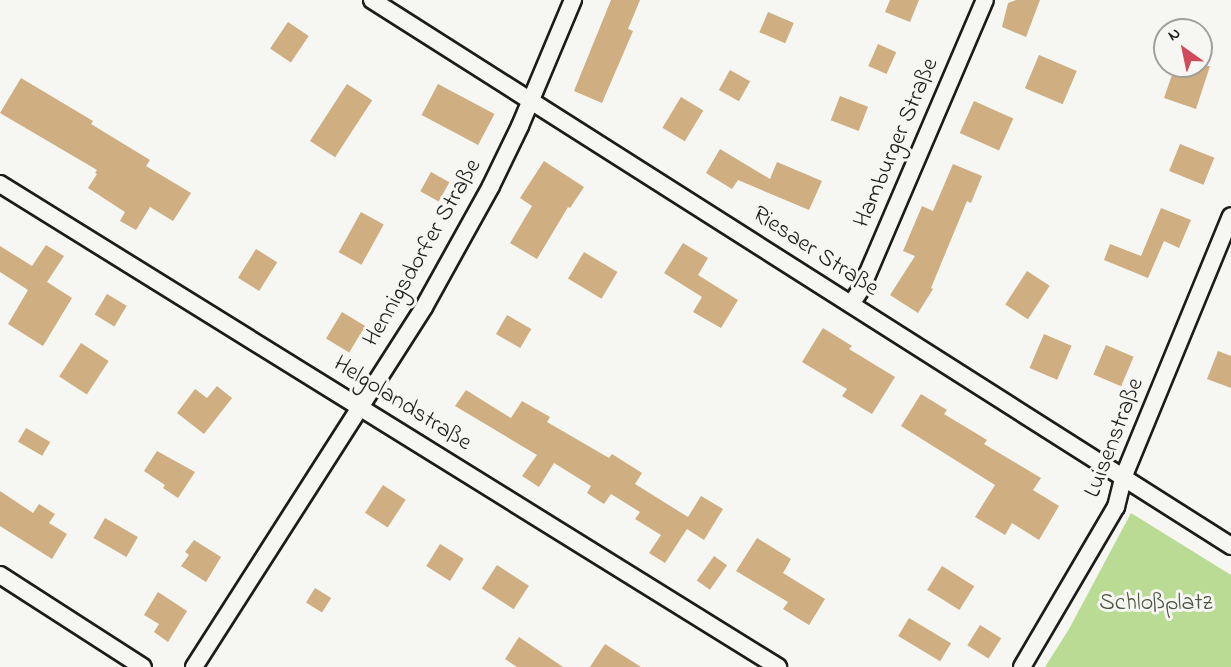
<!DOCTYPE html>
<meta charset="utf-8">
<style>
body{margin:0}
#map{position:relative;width:1231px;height:667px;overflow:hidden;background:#f6f6f2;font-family:"Indie Flower",sans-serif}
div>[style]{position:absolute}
.green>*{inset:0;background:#badb94}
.building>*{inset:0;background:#cfae82;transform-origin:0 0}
.roads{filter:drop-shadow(2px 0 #1c1c1c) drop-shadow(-2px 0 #1c1c1c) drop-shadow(0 2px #1c1c1c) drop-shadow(0 -2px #1c1c1c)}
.minor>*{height:16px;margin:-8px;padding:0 8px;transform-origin:8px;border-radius:8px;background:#f6f6f2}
span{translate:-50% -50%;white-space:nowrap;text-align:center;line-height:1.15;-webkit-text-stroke:6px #f6f6f2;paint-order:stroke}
.street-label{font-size:24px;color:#1c1c1c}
.park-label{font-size:24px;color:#4b5540}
.north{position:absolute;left:1153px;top:18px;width:60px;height:60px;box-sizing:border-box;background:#f6f6f2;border:2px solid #9f9f9c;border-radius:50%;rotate:327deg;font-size:16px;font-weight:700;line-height:24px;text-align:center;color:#1c1c1c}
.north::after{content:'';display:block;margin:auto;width:21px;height:27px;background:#d1495b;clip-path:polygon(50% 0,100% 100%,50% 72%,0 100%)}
</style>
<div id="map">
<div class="green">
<div style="clip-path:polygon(1131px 513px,1231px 575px,1231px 667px,1045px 667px,1069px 629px)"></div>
</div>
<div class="building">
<div style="clip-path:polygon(611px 0,640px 0,628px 29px,633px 31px,602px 103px,574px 91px)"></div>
<div style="clip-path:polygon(890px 0,919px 0,910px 22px,885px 12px)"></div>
<div style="clip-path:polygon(1016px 0,1040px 0,1026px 37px,1002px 27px,1008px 3px)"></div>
<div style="left:768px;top:12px;width:28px;height:22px;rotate:23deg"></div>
<div style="left:288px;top:22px;width:25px;height:32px;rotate:34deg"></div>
<div style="left:878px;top:44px;width:20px;height:24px;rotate:24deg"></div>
<div style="left:1039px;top:55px;width:41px;height:36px;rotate:23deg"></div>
<div style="clip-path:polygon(1175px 66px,1210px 66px,1196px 109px,1164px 98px)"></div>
<div style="left:730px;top:70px;width:23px;height:23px;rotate:29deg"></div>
<div style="clip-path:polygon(21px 78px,93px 121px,91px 124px,150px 160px,146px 166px,191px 193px,173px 221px,150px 207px,136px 230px,120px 221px,125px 212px,88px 188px,97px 174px,95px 173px,97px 170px,0 113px)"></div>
<div style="left:347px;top:84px;width:30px;height:68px;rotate:33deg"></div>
<div style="left:438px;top:84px;width:64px;height:35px;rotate:28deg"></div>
<div style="left:840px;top:96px;width:30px;height:26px;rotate:21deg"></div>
<div style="left:681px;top:97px;width:26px;height:36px;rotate:31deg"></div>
<div style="left:974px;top:101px;width:43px;height:35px;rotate:24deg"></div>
<div style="left:1180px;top:144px;width:37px;height:29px;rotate:22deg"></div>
<div style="clip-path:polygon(720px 149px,770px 179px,777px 162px,822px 181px,809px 210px,738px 180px,732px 189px,706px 173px)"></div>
<div style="clip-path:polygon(544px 161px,584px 187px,570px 208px,568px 207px,537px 259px,510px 243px,532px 206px,520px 198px)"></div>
<div style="clip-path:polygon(953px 164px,982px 176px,971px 203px,967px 201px,931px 288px,933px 289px,918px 313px,890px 295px,915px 256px,903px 251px,922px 206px,933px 211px)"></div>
<div style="left:431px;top:172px;width:21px;height:22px;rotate:29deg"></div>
<div style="clip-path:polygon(1161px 208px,1191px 220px,1179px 248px,1164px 241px,1148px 278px,1104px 260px,1110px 244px,1141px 256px)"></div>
<div style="left:361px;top:212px;width:26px;height:46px;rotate:29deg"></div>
<div style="clip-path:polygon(683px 243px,708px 258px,698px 275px,738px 300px,721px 328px,693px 312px,702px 297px,664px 273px)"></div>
<div style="clip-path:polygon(46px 245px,64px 256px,47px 282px,72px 298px,43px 346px,8px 324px,28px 290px,0 272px,0 246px,32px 266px)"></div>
<div style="left:256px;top:249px;width:25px;height:34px;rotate:32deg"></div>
<div style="left:584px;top:252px;width:39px;height:31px;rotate:31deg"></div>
<div style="left:1027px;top:271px;width:27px;height:40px;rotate:33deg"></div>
<div style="left:107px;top:294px;width:23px;height:24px;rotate:31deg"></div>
<div style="left:342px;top:312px;width:27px;height:31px;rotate:31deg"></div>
<div style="left:507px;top:315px;width:28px;height:22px;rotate:30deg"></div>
<div style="clip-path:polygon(823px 328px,852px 346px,849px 349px,895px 377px,872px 414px,842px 396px,847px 389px,802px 362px)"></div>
<div style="left:1044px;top:334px;width:30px;height:37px;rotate:23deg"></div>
<div style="left:81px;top:343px;width:33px;height:40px;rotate:33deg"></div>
<div style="left:1106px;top:345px;width:30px;height:32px;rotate:23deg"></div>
<div style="clip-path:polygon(1218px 351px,1231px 356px,1231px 388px,1207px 379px)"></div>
<div style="clip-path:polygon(217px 386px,232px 398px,204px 434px,177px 413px,195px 389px,207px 398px)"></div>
<div style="clip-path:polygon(466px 390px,511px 418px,522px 401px,550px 417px,547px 422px,609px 458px,612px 454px,642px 473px,635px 484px,688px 517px,701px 496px,723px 509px,704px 540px,687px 529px,665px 563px,649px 553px,661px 535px,635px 519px,640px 512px,611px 494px,604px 504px,587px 493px,591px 486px,554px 463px,539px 487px,522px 476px,537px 455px,455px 406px)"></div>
<div style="clip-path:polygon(921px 394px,947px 410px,944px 414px,987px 440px,984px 444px,1041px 478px,1033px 490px,1059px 506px,1039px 540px,1012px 523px,1005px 535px,975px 517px,995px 485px,901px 426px)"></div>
<div style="left:26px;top:428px;width:28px;height:16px;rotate:30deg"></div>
<div style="clip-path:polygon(157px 451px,195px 472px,178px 498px,163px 488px,165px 485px,144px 471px)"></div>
<div style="left:383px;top:485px;width:27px;height:33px;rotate:33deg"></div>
<div style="clip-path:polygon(0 491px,33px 513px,39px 504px,55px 514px,49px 523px,67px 534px,52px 559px,0 526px)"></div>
<div style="left:105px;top:518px;width:38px;height:23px;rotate:30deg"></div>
<div style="clip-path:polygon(757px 538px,791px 559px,783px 573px,825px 599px,809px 625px,783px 609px,788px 602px,736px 571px)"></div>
<div style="clip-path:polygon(194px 540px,221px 557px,206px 582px,181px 566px,189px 555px,185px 552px)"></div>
<div style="left:440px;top:544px;width:28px;height:26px;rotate:32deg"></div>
<div style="left:714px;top:556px;width:16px;height:30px;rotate:35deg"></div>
<div style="left:497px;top:565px;width:38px;height:28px;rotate:33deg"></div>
<div style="left:942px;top:566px;width:38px;height:28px;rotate:32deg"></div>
<div style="left:315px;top:588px;width:19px;height:17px;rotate:32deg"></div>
<div style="clip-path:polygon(158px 592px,187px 611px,168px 642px,154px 632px,159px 624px,144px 615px)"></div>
<div style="left:909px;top:618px;width:49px;height:21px;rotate:31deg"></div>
<div style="left:980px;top:625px;width:25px;height:24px;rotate:32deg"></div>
<div style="clip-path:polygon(519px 637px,563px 667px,517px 667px,505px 659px)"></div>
<div style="clip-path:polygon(605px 644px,641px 667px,590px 667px)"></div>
</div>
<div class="roads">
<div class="minor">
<div style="left:372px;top:0;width:1018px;rotate:32.44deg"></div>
<div style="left:0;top:184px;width:916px;rotate:31.83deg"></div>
<div style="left:851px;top:304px;width:18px;rotate:-56deg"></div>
<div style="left:861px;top:289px;width:314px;rotate:-66.8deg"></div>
<div style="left:0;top:575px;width:170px;rotate:32.8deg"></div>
<div style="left:194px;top:667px;width:427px;rotate:-57.4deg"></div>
<div style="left:424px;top:307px;width:138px;rotate:-61deg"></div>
<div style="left:491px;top:186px;width:67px;rotate:-64.2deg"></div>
<div style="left:520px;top:126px;width:137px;rotate:-67.2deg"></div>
<div style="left:1022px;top:667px;width:186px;rotate:-59.6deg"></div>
<div style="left:1116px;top:507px;width:30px;rotate:-76deg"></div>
<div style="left:1123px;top:478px;width:283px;rotate:-67.6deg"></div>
</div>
</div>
<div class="street-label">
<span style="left:897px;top:143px;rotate:-67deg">Hamburger Straße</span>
<span style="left:815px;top:252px;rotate:33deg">Riesaer Straße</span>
<span style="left:423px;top:253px;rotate:-60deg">Hennigsdorfer Straße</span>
<span style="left:402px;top:404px;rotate:32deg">Helgolandstraße</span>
<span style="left:1115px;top:438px;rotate:-69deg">Luisenstraße</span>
</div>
<div class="park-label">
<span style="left:1156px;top:604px">Schloßplatz</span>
</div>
<div class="north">N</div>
</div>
